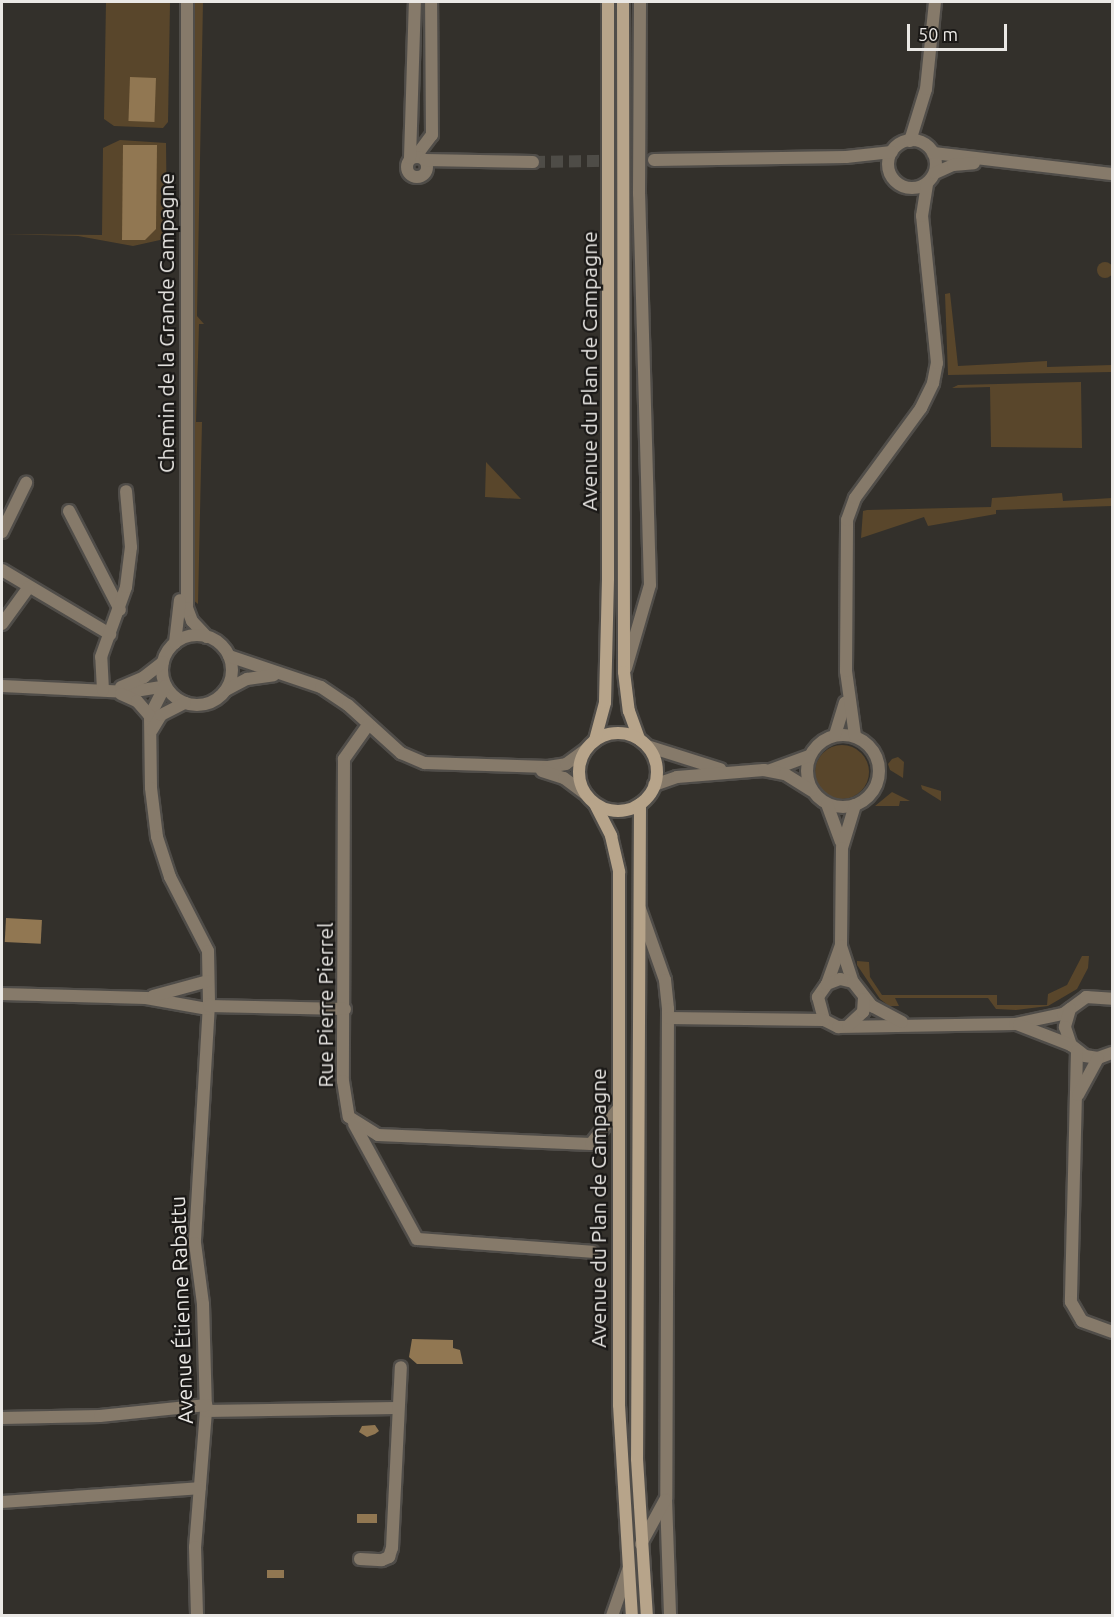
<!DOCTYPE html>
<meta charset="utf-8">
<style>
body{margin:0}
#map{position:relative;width:1114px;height:1617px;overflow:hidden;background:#33302b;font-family:Ubuntu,sans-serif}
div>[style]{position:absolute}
.green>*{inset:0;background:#59462b}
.round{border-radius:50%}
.water>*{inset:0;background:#917752;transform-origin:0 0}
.street-tunnel>*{height:12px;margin-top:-6px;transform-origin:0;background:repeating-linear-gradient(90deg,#4e4c47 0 12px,transparent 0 18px)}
.roads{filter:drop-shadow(2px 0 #504d49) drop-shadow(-2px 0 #504d49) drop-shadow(0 2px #504d49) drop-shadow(0 -2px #504d49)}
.street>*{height:12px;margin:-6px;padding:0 6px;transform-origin:6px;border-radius:6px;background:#867a6a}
.street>.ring{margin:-6px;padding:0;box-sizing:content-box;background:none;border:12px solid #867a6a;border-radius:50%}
.secondary>*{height:12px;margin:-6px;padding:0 6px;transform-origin:6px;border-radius:6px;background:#b7a48a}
.secondary>.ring{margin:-6px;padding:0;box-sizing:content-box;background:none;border:12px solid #b7a48a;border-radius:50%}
span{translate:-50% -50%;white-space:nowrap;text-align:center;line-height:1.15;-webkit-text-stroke:4.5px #1a1816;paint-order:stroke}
.street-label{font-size:21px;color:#eae8e5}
.frame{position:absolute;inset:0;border:3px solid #eae8e5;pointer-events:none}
.scale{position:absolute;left:907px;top:24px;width:100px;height:27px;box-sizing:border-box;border:3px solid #eae8e5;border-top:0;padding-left:8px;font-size:18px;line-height:21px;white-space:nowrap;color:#eae8e5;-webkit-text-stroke:4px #1a1816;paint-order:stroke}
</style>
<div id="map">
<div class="green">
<div style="clip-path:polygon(106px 2px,170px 2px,168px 122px,163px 128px,114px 126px,104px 119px)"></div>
<div style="clip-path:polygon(194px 2px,203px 2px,197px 316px,204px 324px,199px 324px,196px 422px,202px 422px,198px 604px,193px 600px)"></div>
<div style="clip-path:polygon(120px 140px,166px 143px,167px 230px,160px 240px,133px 246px,78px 236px,2px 234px,102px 235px,103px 148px)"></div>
<div class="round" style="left:1097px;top:262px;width:16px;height:16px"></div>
<div style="clip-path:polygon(950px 293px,958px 366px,1047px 361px,1047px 367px,1112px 365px,1112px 372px,948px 375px,945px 294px)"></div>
<div style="clip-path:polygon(1081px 382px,1082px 448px,991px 447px,990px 387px,952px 388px,958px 385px)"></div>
<div style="clip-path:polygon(486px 462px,521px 499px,485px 497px)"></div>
<div style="clip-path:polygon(1062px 493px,1063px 501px,1112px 498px,1112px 506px,996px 510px,996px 514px,928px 526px,924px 517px,861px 538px,863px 511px,867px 510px,991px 507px,992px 498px)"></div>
<div class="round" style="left:815px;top:745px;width:54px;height:54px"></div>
<div style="clip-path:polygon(892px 759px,898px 757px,904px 762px,903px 778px,890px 770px,888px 764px)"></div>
<div style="clip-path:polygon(921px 785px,941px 791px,941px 801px,922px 789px)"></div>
<div style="clip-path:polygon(892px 792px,910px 801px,900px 801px,899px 806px,875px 806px)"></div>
<div style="clip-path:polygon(1082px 956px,1089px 956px,1088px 968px,1077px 989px,1048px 1006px,1016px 1010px,996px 1009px,988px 998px,895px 998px,899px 1006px,889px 1006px,880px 999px,857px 965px,857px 961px,869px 962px,870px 977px,882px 995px,997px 995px,997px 1005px,1047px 1005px,1048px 994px,1067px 985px)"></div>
</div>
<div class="water">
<div style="left:130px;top:77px;width:26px;height:44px;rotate:2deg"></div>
<div style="clip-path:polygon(123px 145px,157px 145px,156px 229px,145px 240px,122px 240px)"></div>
<div style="left:6px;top:918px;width:36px;height:24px;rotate:3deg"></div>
<div style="clip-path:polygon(412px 1339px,453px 1340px,453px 1348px,460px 1350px,463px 1364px,417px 1364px,409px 1357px)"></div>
<div style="clip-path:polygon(375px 1425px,379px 1431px,375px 1434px,367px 1437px,359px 1432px,362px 1426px)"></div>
<div style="left:357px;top:1514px;width:20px;height:9px"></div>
<div style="left:267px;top:1570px;width:17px;height:8px"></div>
</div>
<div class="street-tunnel">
<div style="left:533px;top:162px;width:121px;rotate:-0.9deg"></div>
</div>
<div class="roads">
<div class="street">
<div style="left:187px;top:2px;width:606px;rotate:90deg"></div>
<div style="left:187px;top:608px;width:14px;rotate:69deg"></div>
<div style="left:192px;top:621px;width:22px;rotate:47deg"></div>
<div class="ring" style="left:888px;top:140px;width:36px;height:36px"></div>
<div style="left:910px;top:141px;width:54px;rotate:-72.9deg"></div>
<div style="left:926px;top:89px;width:87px;rotate:-84.1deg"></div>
<div style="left:933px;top:153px;width:180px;rotate:6.7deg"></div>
<div style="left:416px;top:156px;width:26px;rotate:-53deg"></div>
<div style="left:432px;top:135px;width:133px;rotate:-90.4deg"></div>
<div class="ring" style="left:407px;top:157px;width:8px;height:8px"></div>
<div style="left:410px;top:158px;width:156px;rotate:-88.2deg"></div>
<div style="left:425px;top:160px;width:108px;rotate:1.1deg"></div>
<div style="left:654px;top:160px;width:192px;rotate:-0.9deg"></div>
<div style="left:846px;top:157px;width:46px;rotate:-6.2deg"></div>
<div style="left:935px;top:173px;width:20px;rotate:-24deg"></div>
<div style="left:953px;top:165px;width:21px;rotate:-5deg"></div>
<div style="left:69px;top:511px;width:111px;rotate:62.7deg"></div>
<div style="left:2px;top:532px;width:55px;rotate:-63.9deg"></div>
<div style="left:2px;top:570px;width:126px;rotate:30.7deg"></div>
<div style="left:2px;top:624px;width:46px;rotate:-53.9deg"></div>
<div class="ring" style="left:162px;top:635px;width:58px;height:58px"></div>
<div style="left:175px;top:643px;width:43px;rotate:-83.4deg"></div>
<div style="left:229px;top:656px;width:97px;rotate:18.6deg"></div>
<div style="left:321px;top:687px;width:32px;rotate:34deg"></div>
<div style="left:348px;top:705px;width:72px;rotate:42.2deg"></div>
<div style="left:401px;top:753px;width:26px;rotate:23deg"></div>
<div style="left:425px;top:763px;width:123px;rotate:1.9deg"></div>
<div style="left:548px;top:767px;width:18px;rotate:-9deg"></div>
<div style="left:566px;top:764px;width:24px;rotate:-36deg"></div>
<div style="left:626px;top:668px;width:86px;rotate:-73.9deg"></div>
<div style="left:650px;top:585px;width:391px;rotate:-91.6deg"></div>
<div style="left:639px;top:194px;width:192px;rotate:-89.7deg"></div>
<div style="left:2px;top:686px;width:127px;rotate:2.7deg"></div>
<div style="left:129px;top:692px;width:36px;rotate:-9deg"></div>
<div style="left:165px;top:686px;width:34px;rotate:117deg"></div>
<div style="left:150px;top:716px;width:72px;rotate:89.2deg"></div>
<div style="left:151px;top:788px;width:49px;rotate:83deg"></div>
<div style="left:157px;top:837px;width:42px;rotate:72deg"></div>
<div style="left:170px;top:877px;width:83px;rotate:62.8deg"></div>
<div style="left:208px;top:951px;width:53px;rotate:88.9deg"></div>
<div style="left:209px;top:1004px;width:239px;rotate:93.4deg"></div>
<div style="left:195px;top:1243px;width:62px;rotate:82.5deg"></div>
<div style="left:203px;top:1304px;width:107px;rotate:88.4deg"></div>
<div style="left:206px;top:1411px;width:136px;rotate:94.6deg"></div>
<div style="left:195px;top:1547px;width:69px;rotate:88.3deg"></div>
<div style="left:121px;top:687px;width:25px;rotate:-23deg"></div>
<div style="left:144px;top:677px;width:24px;rotate:-38deg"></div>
<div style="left:103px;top:690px;width:33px;rotate:-93deg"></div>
<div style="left:101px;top:657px;width:74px;rotate:-70.3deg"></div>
<div style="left:126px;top:587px;width:40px;rotate:-82.9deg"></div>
<div style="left:131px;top:547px;width:56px;rotate:-95.1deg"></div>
<div style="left:226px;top:690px;width:24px;rotate:-28deg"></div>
<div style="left:247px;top:679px;width:27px;rotate:-8deg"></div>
<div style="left:121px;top:694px;width:17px;rotate:24deg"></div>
<div style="left:137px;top:701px;width:20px;rotate:49deg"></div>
<div style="left:368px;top:725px;width:42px;rotate:125.2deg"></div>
<div style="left:344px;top:759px;width:322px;rotate:90.2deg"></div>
<div style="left:343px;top:1081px;width:36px;rotate:81deg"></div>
<div style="left:349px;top:1117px;width:34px;rotate:32deg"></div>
<div style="left:378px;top:1135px;width:213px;rotate:2.4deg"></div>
<div style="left:591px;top:1144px;width:44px;rotate:-52.4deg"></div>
<div style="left:152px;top:730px;width:17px;rotate:-59deg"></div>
<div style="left:161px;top:715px;width:27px;rotate:-27deg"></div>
<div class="ring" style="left:807px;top:735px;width:60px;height:60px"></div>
<div style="left:835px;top:735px;width:34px;rotate:-73deg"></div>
<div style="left:855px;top:736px;width:66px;rotate:-97.9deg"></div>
<div style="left:846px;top:671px;width:151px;rotate:-89.6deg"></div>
<div style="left:847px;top:520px;width:23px;rotate:-70deg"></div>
<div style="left:855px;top:498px;width:112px;rotate:-53.7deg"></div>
<div style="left:921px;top:408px;width:28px;rotate:-64deg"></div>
<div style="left:933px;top:383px;width:20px;rotate:-79deg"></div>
<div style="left:937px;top:363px;width:148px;rotate:-95.8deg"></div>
<div style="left:922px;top:216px;width:33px;rotate:-81deg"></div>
<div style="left:647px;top:746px;width:77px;rotate:17.5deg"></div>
<div style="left:771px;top:770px;width:40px;rotate:-20.2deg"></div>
<div style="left:542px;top:771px;width:23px;rotate:18deg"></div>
<div style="left:564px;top:778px;width:25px;rotate:37deg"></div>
<div style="left:654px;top:785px;width:24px;rotate:-19deg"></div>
<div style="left:677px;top:777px;width:87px;rotate:-4.6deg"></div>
<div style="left:764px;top:770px;width:21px;rotate:11deg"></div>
<div style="left:785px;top:774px;width:31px;rotate:32deg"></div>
<div style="left:827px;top:804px;width:40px;rotate:69.8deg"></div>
<div style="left:855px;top:805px;width:45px;rotate:106.8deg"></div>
<div style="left:842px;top:848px;width:97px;rotate:90.6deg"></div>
<div style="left:841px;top:945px;width:41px;rotate:109.7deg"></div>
<div style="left:827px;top:984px;width:16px;rotate:125deg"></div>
<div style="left:818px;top:997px;width:24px;rotate:75deg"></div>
<div style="left:824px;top:1020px;width:16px;rotate:27deg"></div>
<div style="left:838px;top:1027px;width:177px;rotate:-1deg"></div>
<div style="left:1015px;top:1024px;width:49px;rotate:-11.8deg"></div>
<div style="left:1063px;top:1014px;width:29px;rotate:-36deg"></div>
<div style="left:1086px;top:997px;width:26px;rotate:4deg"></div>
<div style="left:640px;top:909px;width:75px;rotate:70.6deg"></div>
<div style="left:665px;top:980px;width:29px;rotate:84deg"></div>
<div style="left:668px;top:1009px;width:490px;rotate:90.2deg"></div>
<div style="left:666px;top:1499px;width:117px;rotate:88deg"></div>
<div style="left:841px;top:946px;width:38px;rotate:72deg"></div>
<div style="left:827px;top:984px;width:14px;rotate:-21deg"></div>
<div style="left:840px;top:979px;width:13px;rotate:13deg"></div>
<div style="left:853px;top:982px;width:31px;rotate:52deg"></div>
<div style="left:872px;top:1006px;width:34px;rotate:28deg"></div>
<div style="left:2px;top:994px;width:144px;rotate:1.6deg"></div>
<div style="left:146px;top:998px;width:63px;rotate:10.1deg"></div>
<div style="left:153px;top:996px;width:57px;rotate:-15.3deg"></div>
<div style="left:209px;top:1006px;width:136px;rotate:1.3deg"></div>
<div style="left:1070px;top:1009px;width:19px;rotate:106deg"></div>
<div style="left:1065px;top:1027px;width:19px;rotate:72deg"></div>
<div style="left:1071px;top:1045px;width:18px;rotate:38deg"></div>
<div style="left:1085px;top:1056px;width:13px;rotate:9deg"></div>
<div style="left:1098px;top:1058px;width:15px;rotate:-20deg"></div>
<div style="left:668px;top:1018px;width:156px;rotate:0.7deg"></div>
<div style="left:1019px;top:1025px;width:56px;rotate:21deg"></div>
<div style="left:848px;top:1026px;width:21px;rotate:-43deg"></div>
<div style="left:863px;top:1012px;width:13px;rotate:-86deg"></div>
<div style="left:1077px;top:1051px;width:251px;rotate:91.4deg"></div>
<div style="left:1071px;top:1302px;width:22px;rotate:60deg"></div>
<div style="left:1082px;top:1321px;width:32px;rotate:20deg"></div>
<div style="left:1078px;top:1095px;width:42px;rotate:-61.6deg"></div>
<div style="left:354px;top:1124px;width:131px;rotate:61.3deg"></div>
<div style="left:417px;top:1239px;width:176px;rotate:4.2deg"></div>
<div style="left:206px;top:1411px;width:190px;rotate:-0.9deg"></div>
<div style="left:2px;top:1418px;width:98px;rotate:-1.2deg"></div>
<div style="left:100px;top:1416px;width:107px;rotate:-5.9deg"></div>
<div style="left:2px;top:1502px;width:198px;rotate:-4deg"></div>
<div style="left:641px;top:1544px;width:50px;rotate:-61.4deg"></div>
<div style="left:360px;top:1559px;width:22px;rotate:3deg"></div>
<div style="left:382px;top:1560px;width:8px;rotate:-23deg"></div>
<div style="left:389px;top:1557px;width:9px;rotate:-72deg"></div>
<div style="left:392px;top:1548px;width:181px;rotate:-87.2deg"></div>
<div style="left:612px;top:1616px;width:49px;rotate:-70.8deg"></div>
</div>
<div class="secondary">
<div style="left:623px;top:2px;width:670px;rotate:89.91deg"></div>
<div style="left:624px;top:672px;width:39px;rotate:83deg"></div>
<div style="left:629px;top:711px;width:30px;rotate:70deg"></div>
<div class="ring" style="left:579px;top:733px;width:66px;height:66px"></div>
<div style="left:595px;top:740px;width:39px;rotate:-75deg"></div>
<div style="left:605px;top:702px;width:124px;rotate:-88.6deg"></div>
<div style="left:608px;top:578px;width:576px;rotate:-90deg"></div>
<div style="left:595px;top:804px;width:36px;rotate:63deg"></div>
<div style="left:611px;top:836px;width:37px;rotate:77deg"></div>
<div style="left:619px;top:872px;width:533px;rotate:90deg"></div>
<div style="left:619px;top:1405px;width:211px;rotate:86.5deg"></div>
<div style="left:640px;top:804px;width:655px;rotate:90.26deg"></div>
<div style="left:637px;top:1459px;width:157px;rotate:86.4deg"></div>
</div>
</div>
<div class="street-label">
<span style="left:166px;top:323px;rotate:-90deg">Chemin de la Grande Campagne</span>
<span style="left:589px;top:371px;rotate:-90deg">Avenue du Plan de Campagne</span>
<span style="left:325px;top:1005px;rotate:-90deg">Rue Pierre Pierrel</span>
<span style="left:598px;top:1208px;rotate:-90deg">Avenue du Plan de Campagne</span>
<span style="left:181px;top:1310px;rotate:-92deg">Avenue Étienne Rabattu</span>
</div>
<div class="frame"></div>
<div class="scale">50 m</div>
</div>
